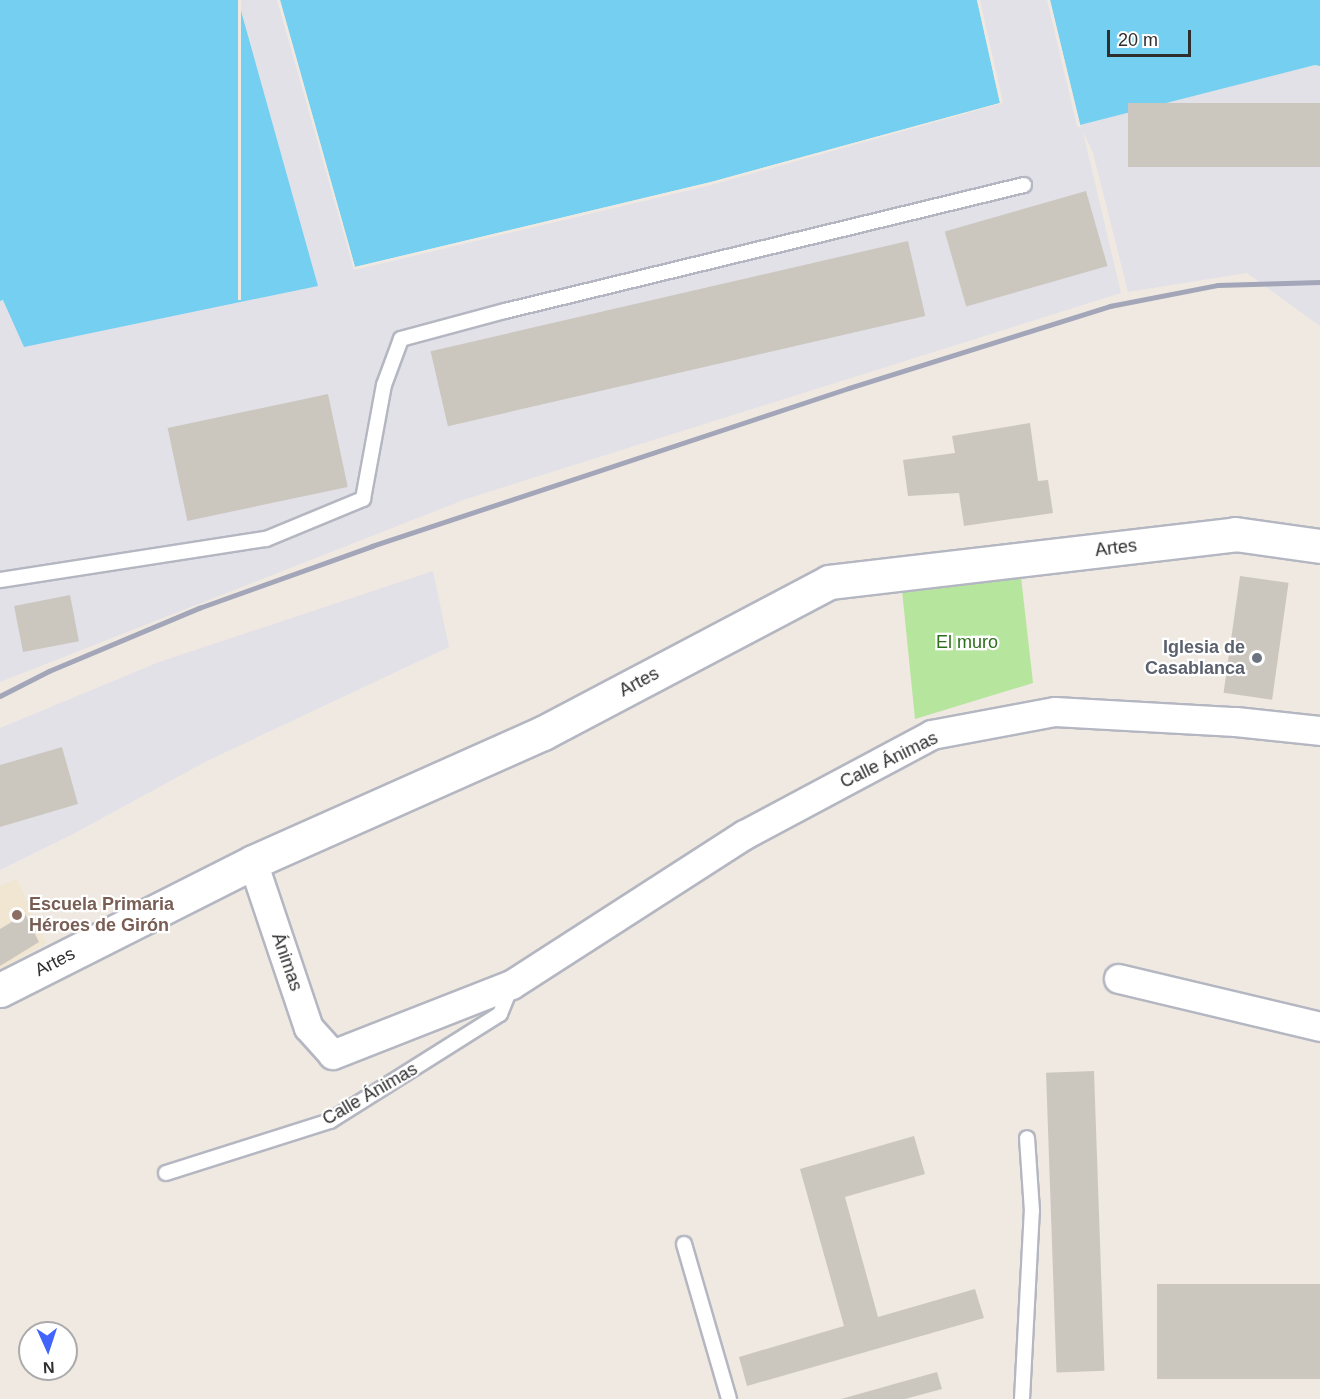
<!DOCTYPE html>
<meta charset="utf-8">
<style>
body{margin:0}
#map{position:relative;width:1320px;height:1399px;overflow:hidden;background:#efe9e1;font-family:Helvetica,sans-serif}
div>[style]{position:absolute}
.industrial>*{inset:0;background:#e3e1e8}
.education>*{inset:0;background:#f0e6d1}
.green>*{inset:0;background:#b6e59e}
.water>*{inset:0;background:#75cff0}
.pier>*{inset:0;background:#efe9e1;transform-origin:0 0}
.building>*{inset:0;background:#cbc7bf;transform-origin:0 0}
.roads{filter:drop-shadow(2px 0 #b4b7c1) drop-shadow(-2px 0 #b4b7c1) drop-shadow(0 2px #b4b7c1) drop-shadow(0 -2px #b4b7c1)}
.service>*{height:14px;margin:-7px;padding:0 7px;transform-origin:7px;border-radius:7px;background:#fff}
.minor>*{height:28px;margin:-14px;padding:0 14px;transform-origin:14px;border-radius:14px;background:#fff}
.secondary>*{height:33px;margin:-16.5px;padding:0 16.5px;transform-origin:16.5px;border-radius:16.5px;background:#fff}
.rail>*{height:4.5px;margin:-2.25px;padding:0 2.25px;transform-origin:2.25px;border-radius:2.25px;background:#a3a6b8}
.dots>*{width:16px;height:16px;translate:-50% -50%;box-sizing:border-box;border:3px solid #fff;border-radius:50%}
span{translate:-50% -50%;white-space:nowrap;text-align:center;line-height:1.15;-webkit-text-stroke:4.5px #fff;paint-order:stroke}
.street-label{font-size:18px;color:#2e2e2e}
.park-label{font-size:18px;color:#2c6e1b}
.worship-label{font-size:18px;color:#5b616d;font-weight:700}
.right{translate:-100% -50%;text-align:right}
.education-label{font-size:18px;color:#785e54;font-weight:700}
.left{translate:0 -50%;text-align:left}
.north{position:absolute;left:18px;top:1321px;width:60px;height:60px;box-sizing:border-box;background:#fff;border:2px solid #ababab;border-radius:50%;rotate:177deg;font-size:16px;font-weight:700;line-height:24px;text-align:center;color:#2e2e2e}
.north::after{content:'';display:block;margin:auto;width:21px;height:27px;background:#4264fb;clip-path:polygon(50% 0,100% 100%,50% 72%,0 100%)}
.scale{position:absolute;left:1107px;top:30px;width:84px;height:27px;box-sizing:border-box;border:3px solid #2e2e2e;border-top:0;padding-left:8px;font-size:18px;line-height:21px;white-space:nowrap;color:#2e2e2e;-webkit-text-stroke:4px #fff;paint-order:stroke}
</style>
<div id="map">
<div class="industrial">
<div style="clip-path:polygon(238px 0,280px 0,355px 267px,711px 182px,1000px 103px,977px 0,1050px 0,1080px 125px,1315px 65px,1320px 66px,1320px 326px,1247px 273px,1128px 292px,1093px 153px,1083px 132px,1121px 293px,466px 499px,0 682px,0 301px,318px 286px)"></div>
<div style="clip-path:polygon(433px 571px,449px 647px,207px 761px,75px 833px,0 870px,0 728px,159px 662px)"></div>
</div>
<div class="education">
<div style="clip-path:polygon(17px 879px,46px 943px,0 970px,0 886px)"></div>
</div>
<div class="green">
<div style="clip-path:polygon(1021px 577px,1033px 683px,915px 719px,902px 590px)"></div>
</div>
<div class="water">
<div style="clip-path:polygon(0 0,238px 0,318px 286px,24px 347px,3px 300px,0 301px)"></div>
<div style="clip-path:polygon(280px 0,977px 0,1000px 103px,711px 182px,355px 267px)"></div>
<div style="clip-path:polygon(1050px 0,1320px 0,1320px 66px,1315px 65px,1080px 125px)"></div>
</div>
<div class="pier">
<div style="left:238px;top:0;width:3px;height:300px"></div>
<div style="clip-path:polygon(277px 0,280px 0,355px 267px,711px 182px,1000px 103px,977px 0,980px 0,1003px 103px,711px 185px,354px 270px)"></div>
<div style="clip-path:polygon(1047px 0,1050px 0,1081px 128px,1077px 126px)"></div>
</div>
<div class="building">
<div style="left:1320px;top:103px;width:64px;height:192px;rotate:90deg"></div>
<div style="left:1086px;top:191px;width:78px;height:147px;rotate:74deg"></div>
<div style="left:908px;top:241px;width:77px;height:490px;rotate:77deg"></div>
<div style="left:328px;top:394px;width:95px;height:164px;rotate:78deg"></div>
<div style="clip-path:polygon(1030px 423px,1038px 481px,1048px 480px,1053px 513px,964px 526px,959px 493px,908px 496px,903px 460px,955px 453px,952px 436px)"></div>
<div style="left:1240px;top:576px;width:49px;height:118px;rotate:8deg"></div>
<div style="left:70px;top:595px;width:47px;height:57px;rotate:79deg"></div>
<div style="clip-path:polygon(62px 747px,78px 804px,0 827px,0 765px)"></div>
<div style="clip-path:polygon(25px 914px,39px 942px,0 966px,0 929px)"></div>
<div style="left:1094px;top:1071px;width:300px;height:48px;rotate:88deg"></div>
<div style="clip-path:polygon(914px 1136px,925px 1174px,845px 1197px,878px 1317px,975px 1289px,984px 1318px,747px 1386px,739px 1357px,844px 1326px,800px 1169px)"></div>
<div style="left:1320px;top:1284px;width:95px;height:163px;rotate:90deg"></div>
<div style="clip-path:polygon(937px 1372px,942px 1389px,905px 1399px,841px 1399px)"></div>
</div>
<div class="roads">
<div class="service">
<div style="left:0;top:580px;width:269px;rotate:-8.8deg"></div>
<div style="left:266px;top:539px;width:105px;rotate:-22.4deg"></div>
<div style="left:363px;top:499px;width:116px;rotate:-79.6deg"></div>
<div style="left:384px;top:385px;width:49px;rotate:-69.7deg"></div>
<div style="left:401px;top:339px;width:108px;rotate:-15.1deg"></div>
<div style="left:505px;top:311px;width:534px;rotate:-13.65deg"></div>
<div style="left:166px;top:1173px;width:172px;rotate:-17.6deg"></div>
<div style="left:330px;top:1121px;width:201px;rotate:-32.2deg"></div>
<div style="left:500px;top:1014px;width:29px;rotate:-68deg"></div>
<div style="left:684px;top:1244px;width:161px;rotate:73.8deg"></div>
<div style="left:1022px;top:1399px;width:188px;rotate:-87deg"></div>
<div style="left:1032px;top:1211px;width:73px;rotate:-93.9deg"></div>
</div>
<div class="minor">
<div style="left:253px;top:862px;width:175px;rotate:71.4deg"></div>
<div style="left:309px;top:1028px;width:36px;rotate:48deg"></div>
<div style="left:333px;top:1055px;width:192px;rotate:-21.4deg"></div>
<div style="left:512px;top:985px;width:277px;rotate:-32.8deg"></div>
<div style="left:745px;top:835px;width:212px;rotate:-28.1deg"></div>
<div style="left:932px;top:735px;width:125px;rotate:-10.6deg"></div>
<div style="left:1055px;top:712px;width:181px;rotate:3.2deg"></div>
<div style="left:1236px;top:722px;width:84px;rotate:6.1deg"></div>
<div style="left:1119px;top:979px;width:207px;rotate:13.4deg"></div>
</div>
<div class="secondary">
<div style="left:0;top:990px;width:284px;rotate:-26.8deg"></div>
<div style="left:253px;top:862px;width:317px;rotate:-24deg"></div>
<div style="left:543px;top:733px;width:323px;rotate:-27.8deg"></div>
<div style="left:829px;top:582px;width:409px;rotate:-6.7deg"></div>
<div style="left:1235px;top:534px;width:86px;rotate:8deg"></div>
</div>
</div>
<div class="rail">
<div style="left:0;top:696px;width:55px;rotate:-27deg"></div>
<div style="left:49px;top:671px;width:163px;rotate:-22.8deg"></div>
<div style="left:199px;top:608px;width:184px;rotate:-19.7deg"></div>
<div style="left:372px;top:546px;width:502px;rotate:-18.33deg"></div>
<div style="left:849px;top:388px;width:274px;rotate:-17.4deg"></div>
<div style="left:1110px;top:306px;width:110px;rotate:-11deg"></div>
<div style="left:1218px;top:285px;width:102px;rotate:-1.7deg"></div>
</div>
<div class="dots">
<div style="left:1257px;top:658px;background:#6b7280"></div>
<div style="left:17px;top:915px;background:#8d6e63"></div>
</div>
<div class="street-label">
<span style="left:1116px;top:548px;rotate:-7deg">Artes</span>
<span style="left:639px;top:682px;rotate:-28deg">Artes</span>
<span style="left:889px;top:760px;rotate:-26deg">Calle Ánimas</span>
<span style="left:55px;top:962px;rotate:-27deg">Artes</span>
<span style="left:287px;top:962px;rotate:71deg">Ánimas</span>
<span style="left:370px;top:1094px;rotate:-30deg">Calle Ánimas</span>
</div>
<div class="park-label">
<span style="left:967px;top:642px">El muro</span>
</div>
<div class="worship-label">
<span class="right" style="left:1245px;top:658px">Iglesia de<br>Casablanca</span>
</div>
<div class="education-label">
<span class="left" style="left:29px;top:915px">Escuela Primaria<br>Héroes de Girón</span>
</div>
<div class="north">N</div>
<div class="scale">20 m</div>
</div>
